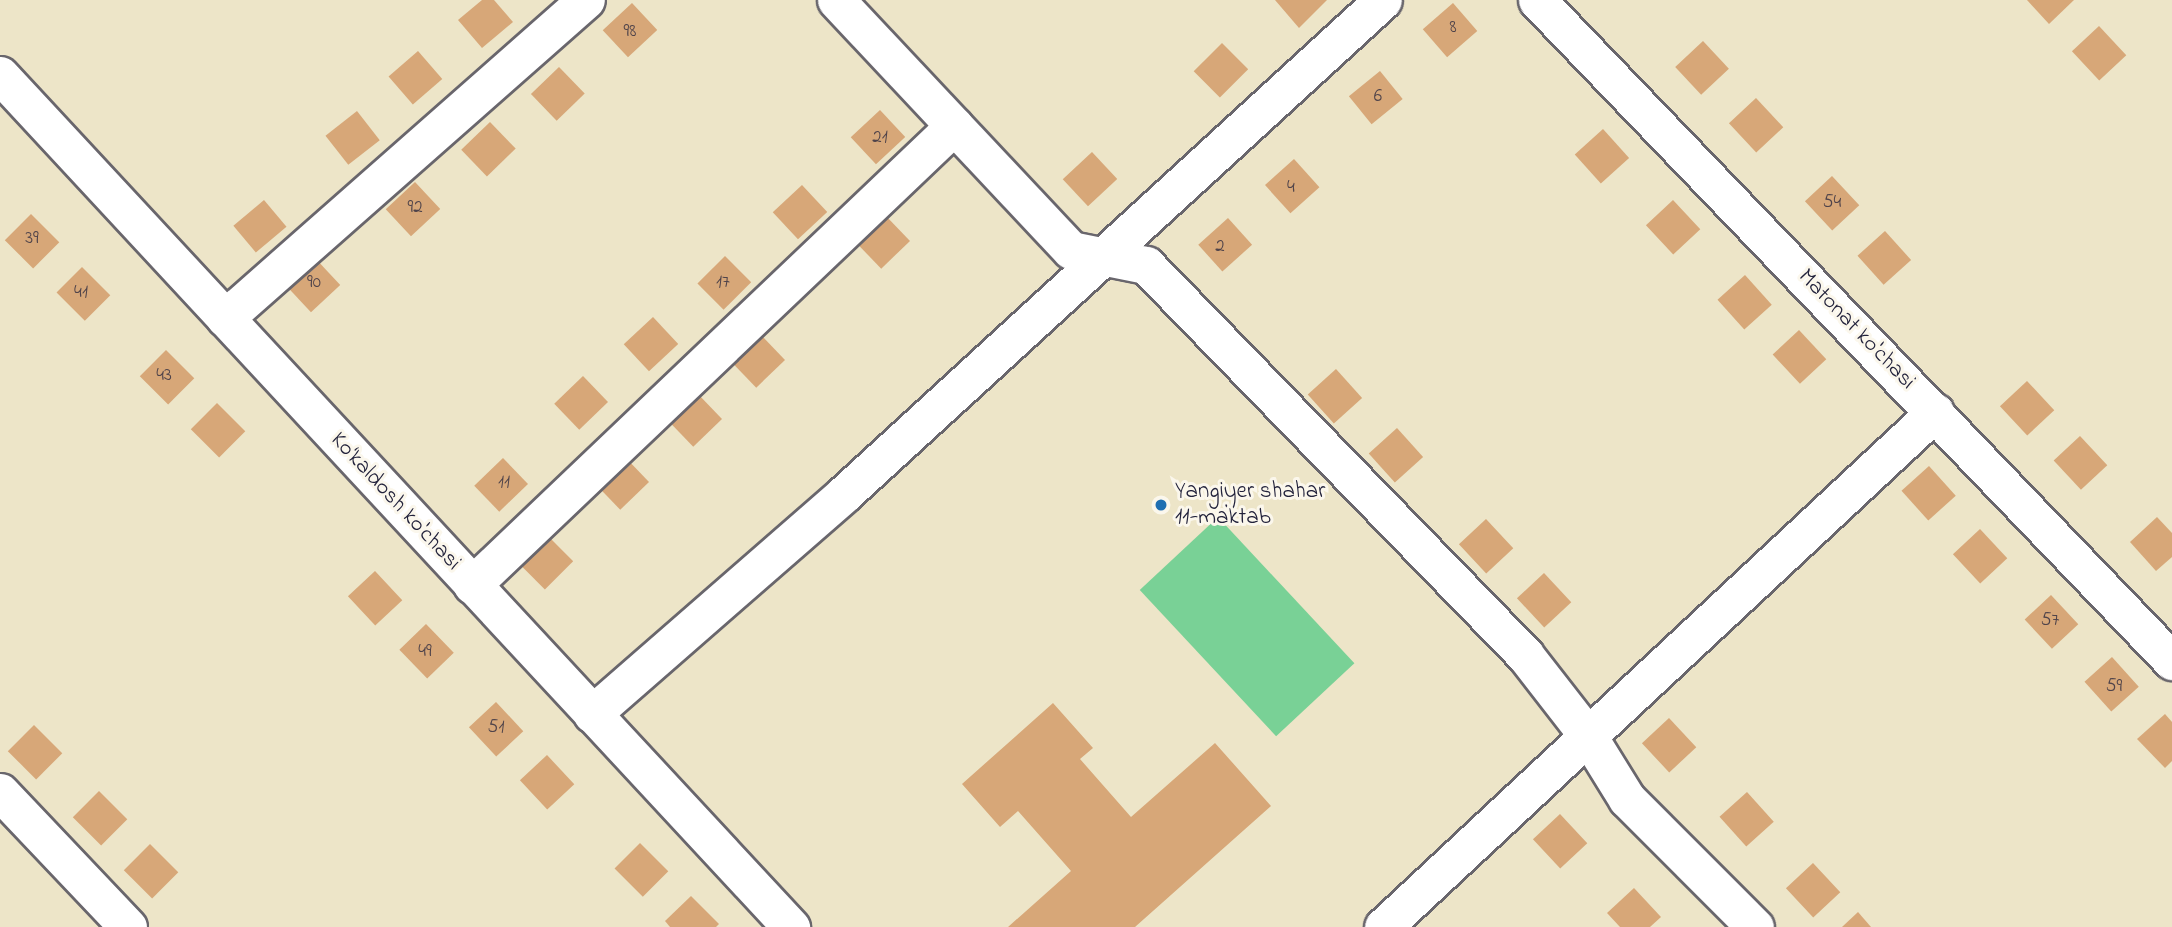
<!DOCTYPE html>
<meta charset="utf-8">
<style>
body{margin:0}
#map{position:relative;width:2172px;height:927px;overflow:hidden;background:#ede5c8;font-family:"Indie Flower",sans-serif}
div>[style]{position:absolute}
.green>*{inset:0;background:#79d196;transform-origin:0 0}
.building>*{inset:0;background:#d7a778;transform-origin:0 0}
.roads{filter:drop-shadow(2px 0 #69666c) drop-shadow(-2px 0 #69666c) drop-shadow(0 2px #69666c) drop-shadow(0 -2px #69666c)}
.minor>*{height:37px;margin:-18.5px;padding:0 18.5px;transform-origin:18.5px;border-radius:18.5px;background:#fff}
.dots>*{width:19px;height:19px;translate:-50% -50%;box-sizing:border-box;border:4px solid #fbf7ec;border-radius:50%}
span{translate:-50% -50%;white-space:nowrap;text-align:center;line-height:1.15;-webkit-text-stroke:6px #fbf7ec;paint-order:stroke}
.number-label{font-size:19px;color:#4f434a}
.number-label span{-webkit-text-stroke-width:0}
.street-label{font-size:23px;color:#22223b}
.poi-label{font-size:23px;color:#22223b}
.left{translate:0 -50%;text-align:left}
</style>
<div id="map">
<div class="green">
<div style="left:1218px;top:517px;width:200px;height:107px;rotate:47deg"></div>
</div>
<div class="building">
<div style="clip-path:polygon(482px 0,494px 0,513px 22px,482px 48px,458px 20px)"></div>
<div style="clip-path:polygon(1275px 0,1327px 0,1299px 28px)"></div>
<div style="clip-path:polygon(2027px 0,2074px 0,2049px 24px)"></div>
<div style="left:632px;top:3px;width:37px;height:40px;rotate:47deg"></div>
<div style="left:1453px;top:3px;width:37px;height:40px;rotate:49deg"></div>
<div style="left:2099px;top:26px;width:40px;height:37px;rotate:47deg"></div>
<div style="left:1703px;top:41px;width:38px;height:38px;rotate:47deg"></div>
<div style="left:1222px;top:43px;width:37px;height:40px;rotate:45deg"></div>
<div style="left:418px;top:51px;width:37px;height:39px;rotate:49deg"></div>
<div style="left:559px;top:67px;width:37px;height:39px;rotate:46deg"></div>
<div style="left:1380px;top:71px;width:36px;height:40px;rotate:51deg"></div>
<div style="left:1756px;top:98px;width:40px;height:37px;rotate:47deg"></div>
<div style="left:880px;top:110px;width:37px;height:40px;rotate:47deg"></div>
<div style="left:357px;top:111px;width:37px;height:40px;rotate:52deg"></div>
<div style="left:490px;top:122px;width:37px;height:40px;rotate:46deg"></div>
<div style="left:1603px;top:129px;width:39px;height:38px;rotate:48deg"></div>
<div style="left:1092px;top:152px;width:37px;height:40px;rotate:47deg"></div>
<div style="left:1294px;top:159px;width:38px;height:39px;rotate:48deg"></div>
<div style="left:1832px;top:176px;width:40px;height:37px;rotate:47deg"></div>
<div style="left:415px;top:182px;width:37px;height:40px;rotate:47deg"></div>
<div style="left:802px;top:185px;width:37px;height:40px;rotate:47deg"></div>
<div style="left:264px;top:200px;width:35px;height:40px;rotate:50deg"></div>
<div style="left:1673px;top:200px;width:40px;height:37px;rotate:47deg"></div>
<div style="left:31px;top:214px;width:40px;height:37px;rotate:45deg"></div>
<div style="left:885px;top:215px;width:36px;height:40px;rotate:46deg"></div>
<div style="left:1228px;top:218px;width:36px;height:40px;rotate:48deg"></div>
<div style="left:1885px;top:231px;width:39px;height:37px;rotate:48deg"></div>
<div style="left:725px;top:256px;width:37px;height:39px;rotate:45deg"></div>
<div style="left:315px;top:258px;width:37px;height:40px;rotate:47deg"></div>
<div style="left:82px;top:267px;width:40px;height:36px;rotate:45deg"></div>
<div style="left:1745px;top:275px;width:40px;height:37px;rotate:48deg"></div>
<div style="left:653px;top:317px;width:37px;height:40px;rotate:47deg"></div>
<div style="left:1799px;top:330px;width:40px;height:36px;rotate:47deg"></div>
<div style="left:760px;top:334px;width:36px;height:40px;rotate:46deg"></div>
<div style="left:166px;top:350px;width:40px;height:37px;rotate:45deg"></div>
<div style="left:1336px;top:369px;width:39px;height:38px;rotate:48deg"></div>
<div style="left:583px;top:376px;width:36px;height:40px;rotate:46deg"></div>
<div style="left:2027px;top:381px;width:40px;height:37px;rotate:47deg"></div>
<div style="left:697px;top:393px;width:36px;height:40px;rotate:46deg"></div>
<div style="left:217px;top:403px;width:40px;height:37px;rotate:45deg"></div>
<div style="left:1397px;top:428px;width:39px;height:38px;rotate:48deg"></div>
<div style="left:2080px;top:436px;width:40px;height:36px;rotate:47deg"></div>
<div style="left:624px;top:456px;width:36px;height:40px;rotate:46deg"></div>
<div style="left:503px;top:458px;width:36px;height:40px;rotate:46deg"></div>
<div style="left:1929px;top:466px;width:40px;height:37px;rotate:48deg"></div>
<div style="clip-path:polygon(2157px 517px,2172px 533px,2172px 557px,2156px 571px,2130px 542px)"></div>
<div style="left:1486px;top:519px;width:40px;height:37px;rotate:47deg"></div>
<div style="left:1980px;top:529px;width:40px;height:37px;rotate:47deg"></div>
<div style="left:547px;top:535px;width:37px;height:40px;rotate:45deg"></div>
<div style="left:375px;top:571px;width:40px;height:37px;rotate:47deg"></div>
<div style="left:1544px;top:573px;width:40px;height:37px;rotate:47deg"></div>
<div style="left:2051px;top:595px;width:40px;height:36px;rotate:47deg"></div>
<div style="left:426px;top:624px;width:40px;height:37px;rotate:46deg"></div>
<div style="left:2112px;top:657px;width:40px;height:37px;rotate:48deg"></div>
<div style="left:496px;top:702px;width:40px;height:37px;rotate:47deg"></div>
<div style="clip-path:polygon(1053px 703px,1093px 748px,1080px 759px,1131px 817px,1215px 743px,1271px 806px,1135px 927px,1008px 927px,1071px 871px,1018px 811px,1000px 827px,962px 784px)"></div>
<div style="clip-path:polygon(2165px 714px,2172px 722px,2172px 761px,2165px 768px,2137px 739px)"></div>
<div style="left:1669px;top:718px;width:40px;height:37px;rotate:47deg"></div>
<div style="left:34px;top:725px;width:40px;height:37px;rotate:45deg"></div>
<div style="left:547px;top:755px;width:40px;height:37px;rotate:47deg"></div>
<div style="left:99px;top:791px;width:40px;height:37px;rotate:45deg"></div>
<div style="left:1747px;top:792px;width:40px;height:37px;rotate:48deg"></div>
<div style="left:1560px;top:814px;width:40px;height:37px;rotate:47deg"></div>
<div style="left:640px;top:843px;width:40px;height:36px;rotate:45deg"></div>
<div style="left:150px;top:844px;width:40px;height:37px;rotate:45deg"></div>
<div style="left:1813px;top:863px;width:40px;height:37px;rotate:47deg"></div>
<div style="clip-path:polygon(1634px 888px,1661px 917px,1650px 927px,1620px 927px,1607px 913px)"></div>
<div style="clip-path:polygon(691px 896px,719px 924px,716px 927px,670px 927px,665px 921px)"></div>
<div style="clip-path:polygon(1858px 912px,1871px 927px,1842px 927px)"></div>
</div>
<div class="roads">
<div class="minor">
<div style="left:836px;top:0;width:343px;rotate:46.8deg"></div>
<div style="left:1071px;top:250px;width:76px;rotate:11.3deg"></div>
<div style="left:1146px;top:265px;width:544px;rotate:45.82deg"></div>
<div style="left:1525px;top:655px;width:103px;rotate:52.1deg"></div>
<div style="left:1588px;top:736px;width:74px;rotate:58.2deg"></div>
<div style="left:1627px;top:799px;width:181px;rotate:45deg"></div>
<div style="left:1537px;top:0;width:917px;rotate:46.15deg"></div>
<div style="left:0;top:75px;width:1163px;rotate:47.13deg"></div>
<div style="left:225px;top:318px;width:481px;rotate:-41.4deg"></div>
<div style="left:472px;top:585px;width:666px;rotate:-43.6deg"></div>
<div style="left:592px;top:714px;width:335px;rotate:-41.1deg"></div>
<div style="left:844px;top:494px;width:731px;rotate:-42.51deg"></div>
<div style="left:0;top:792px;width:186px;rotate:46.5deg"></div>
<div style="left:1383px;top:927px;width:755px;rotate:-43.01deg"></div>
</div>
</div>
<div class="dots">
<div style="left:1161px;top:505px;background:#1f6fb2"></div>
</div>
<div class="number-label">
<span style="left:1453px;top:28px">8</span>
<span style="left:630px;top:32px">98</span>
<span style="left:1378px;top:97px">6</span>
<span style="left:880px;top:138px">21</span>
<span style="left:1291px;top:188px">4</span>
<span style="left:1832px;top:203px">54</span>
<span style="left:415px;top:208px">92</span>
<span style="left:32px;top:239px">39</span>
<span style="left:1220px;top:247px">2</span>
<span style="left:314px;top:283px">90</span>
<span style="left:723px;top:283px">17</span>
<span style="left:81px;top:293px">41</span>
<span style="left:164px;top:376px">43</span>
<span style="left:504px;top:483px">11</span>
<span style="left:2050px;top:621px">57</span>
<span style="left:425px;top:652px">49</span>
<span style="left:2114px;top:687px">59</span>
<span style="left:496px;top:728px">51</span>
</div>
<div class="street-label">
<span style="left:1856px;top:330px;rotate:46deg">Matonat ko'chasi</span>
<span style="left:395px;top:502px;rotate:47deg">Ko‘kaldosh ko'chasi</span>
</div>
<div class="poi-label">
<span class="left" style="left:1175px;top:505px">Yangiyer shahar<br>11-maktab</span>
</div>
</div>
